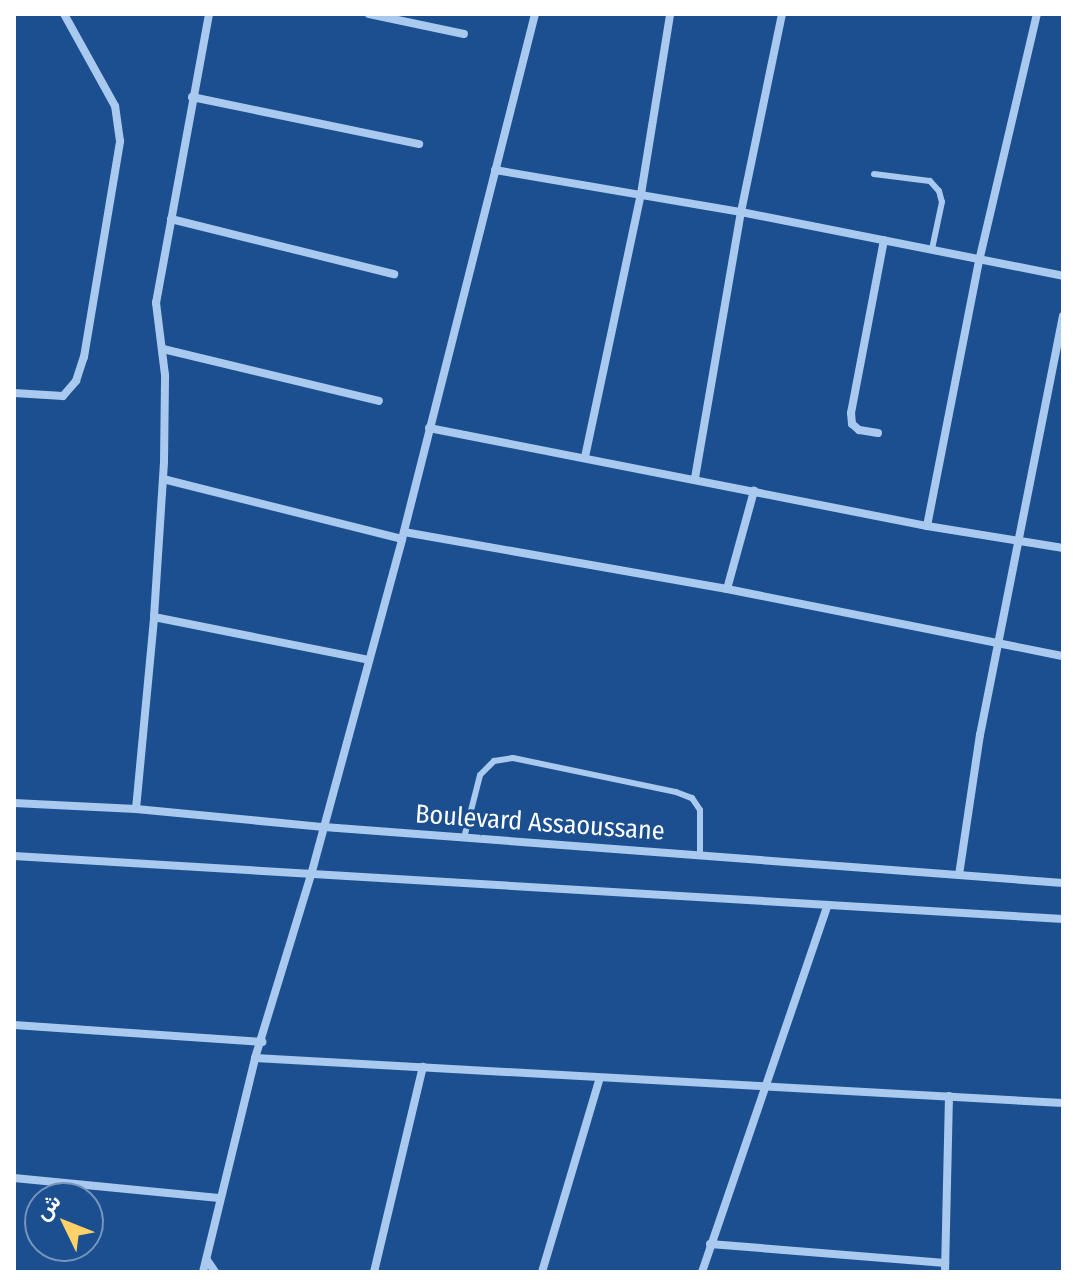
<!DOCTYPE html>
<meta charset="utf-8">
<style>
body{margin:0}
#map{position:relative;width:1077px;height:1286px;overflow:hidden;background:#1b4f8f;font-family:"Fira Sans Condensed",Vazirmatn,sans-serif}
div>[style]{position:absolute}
.service>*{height:6px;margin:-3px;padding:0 3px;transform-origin:3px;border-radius:3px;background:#a9c9ee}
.minor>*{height:8px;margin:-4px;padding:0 4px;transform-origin:4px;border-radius:4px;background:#a9c9ee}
span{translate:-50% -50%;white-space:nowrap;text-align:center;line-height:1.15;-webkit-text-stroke:6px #1b4f8f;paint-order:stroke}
.street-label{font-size:26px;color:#fff}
.frame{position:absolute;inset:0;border:16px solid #fff;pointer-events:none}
.north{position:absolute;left:24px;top:1182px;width:80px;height:80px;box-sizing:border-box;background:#1b4f8f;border:2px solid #7695bc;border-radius:50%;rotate:313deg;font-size:22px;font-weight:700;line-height:32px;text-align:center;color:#fff}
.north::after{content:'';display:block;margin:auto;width:28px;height:36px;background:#ffd166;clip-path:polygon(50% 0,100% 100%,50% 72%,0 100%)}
</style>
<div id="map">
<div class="service">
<div style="left:874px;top:174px;width:56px;rotate:7.1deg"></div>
<div style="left:930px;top:181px;width:13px;rotate:48deg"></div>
<div style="left:939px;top:191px;width:11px;rotate:75deg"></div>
<div style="left:942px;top:202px;width:48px;rotate:102deg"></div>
<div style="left:464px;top:838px;width:65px;rotate:-75.7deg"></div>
<div style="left:480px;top:775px;width:20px;rotate:-45deg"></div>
<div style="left:494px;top:761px;width:19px;rotate:-9deg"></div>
<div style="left:513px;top:758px;width:167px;rotate:11.8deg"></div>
<div style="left:676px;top:792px;width:17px;rotate:21deg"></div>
<div style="left:692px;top:798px;width:14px;rotate:56deg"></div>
<div style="left:700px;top:810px;width:45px;rotate:90deg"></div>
</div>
<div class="minor">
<div style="left:369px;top:14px;width:97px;rotate:11.9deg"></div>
<div style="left:192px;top:97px;width:232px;rotate:11.7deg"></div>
<div style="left:495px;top:170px;width:250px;rotate:9.7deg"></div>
<div style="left:741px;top:212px;width:328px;rotate:11.2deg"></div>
<div style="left:171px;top:219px;width:230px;rotate:13.9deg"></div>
<div style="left:163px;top:349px;width:222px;rotate:13.5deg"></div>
<div style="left:14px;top:393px;width:49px;rotate:3.5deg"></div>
<div style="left:63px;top:396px;width:20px;rotate:-49deg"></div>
<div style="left:76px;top:381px;width:25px;rotate:-72deg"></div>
<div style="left:84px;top:357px;width:219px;rotate:-80.5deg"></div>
<div style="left:120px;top:141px;width:35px;rotate:-98deg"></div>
<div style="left:115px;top:106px;width:105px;rotate:-119deg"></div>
<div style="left:429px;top:428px;width:508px;rotate:11.13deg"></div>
<div style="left:927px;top:526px;width:138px;rotate:9.2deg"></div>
<div style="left:878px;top:433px;width:19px;rotate:-171deg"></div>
<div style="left:859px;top:430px;width:9px;rotate:-139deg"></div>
<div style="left:852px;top:424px;width:11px;rotate:-95deg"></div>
<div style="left:851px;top:413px;width:176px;rotate:-79.2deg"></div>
<div style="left:585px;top:457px;width:269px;rotate:-78deg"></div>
<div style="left:641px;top:194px;width:182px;rotate:-80.8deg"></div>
<div style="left:695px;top:478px;width:270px;rotate:-80.2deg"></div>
<div style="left:741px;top:212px;width:202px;rotate:-78.3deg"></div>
<div style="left:163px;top:479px;width:246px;rotate:14.1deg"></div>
<div style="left:927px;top:526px;width:270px;rotate:-78.9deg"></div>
<div style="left:979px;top:261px;width:254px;rotate:-76.8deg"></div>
<div style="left:404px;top:532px;width:328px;rotate:10deg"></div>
<div style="left:727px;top:589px;width:343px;rotate:11.3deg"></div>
<div style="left:727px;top:589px;width:102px;rotate:-74.6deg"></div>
<div style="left:154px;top:617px;width:219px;rotate:11.3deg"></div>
<div style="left:14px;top:803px;width:122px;rotate:2.8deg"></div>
<div style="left:136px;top:809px;width:189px;rotate:5.5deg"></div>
<div style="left:324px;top:827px;width:741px;rotate:4.33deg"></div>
<div style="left:136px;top:809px;width:193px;rotate:-84.6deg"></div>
<div style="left:154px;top:617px;width:155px;rotate:-86.3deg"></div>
<div style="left:164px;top:462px;width:87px;rotate:-89.3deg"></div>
<div style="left:165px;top:375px;width:73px;rotate:-97.1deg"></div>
<div style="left:156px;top:303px;width:294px;rotate:-79.6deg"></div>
<div style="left:14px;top:856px;width:1051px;rotate:3.44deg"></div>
<div style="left:959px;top:875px;width:142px;rotate:-81.5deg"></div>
<div style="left:980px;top:735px;width:427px;rotate:-78.8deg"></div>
<div style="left:14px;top:1025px;width:249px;rotate:3.9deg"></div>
<div style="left:255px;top:1058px;width:809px;rotate:3.19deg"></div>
<div style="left:14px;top:1178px;width:206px;rotate:5.6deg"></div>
<div style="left:710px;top:1244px;width:236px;rotate:4.6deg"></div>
<div style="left:207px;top:1260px;width:14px;rotate:56deg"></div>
<div style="left:203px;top:1272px;width:220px;rotate:-76.3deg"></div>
<div style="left:255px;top:1058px;width:191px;rotate:-73deg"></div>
<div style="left:311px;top:875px;width:348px;rotate:-74.8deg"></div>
<div style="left:402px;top:539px;width:542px;rotate:-75.78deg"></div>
<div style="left:374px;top:1272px;width:211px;rotate:-76.6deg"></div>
<div style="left:542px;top:1272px;width:202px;rotate:-73.4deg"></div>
<div style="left:702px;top:1272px;width:387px;rotate:-71.1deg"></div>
<div style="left:945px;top:1272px;width:176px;rotate:-88.7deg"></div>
</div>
<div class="street-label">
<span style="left:540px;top:823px;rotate:4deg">Boulevard Assaoussane</span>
</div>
<div class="frame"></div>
<div class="north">ش</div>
</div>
